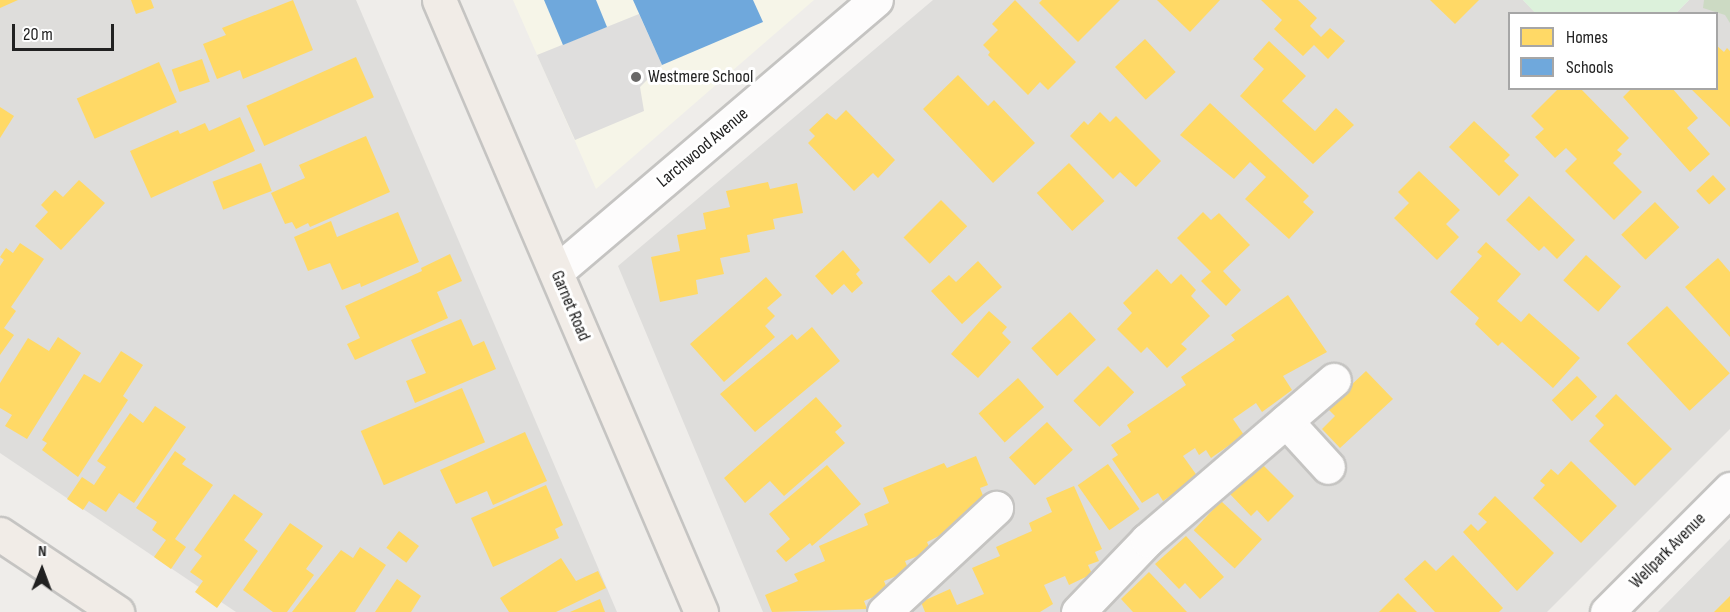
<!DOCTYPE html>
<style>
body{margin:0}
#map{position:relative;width:1730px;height:612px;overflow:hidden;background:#efedea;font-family:"Sofia Sans Condensed",sans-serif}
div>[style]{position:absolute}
.residential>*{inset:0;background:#dedddb}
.education>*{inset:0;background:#f6f5e8}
.forest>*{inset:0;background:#ccdac3}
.park>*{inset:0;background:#dcf1db}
.parking>*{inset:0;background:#dfdedd}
.homes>*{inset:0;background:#ffd966;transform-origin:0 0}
.schools>*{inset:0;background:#6fa8dc}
.roads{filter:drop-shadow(2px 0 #c5c4c2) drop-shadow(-2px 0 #c5c4c2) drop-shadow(0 2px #c5c4c2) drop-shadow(0 -2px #c5c4c2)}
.minor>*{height:33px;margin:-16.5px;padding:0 16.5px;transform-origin:16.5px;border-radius:16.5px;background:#fdfcfc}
.major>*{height:33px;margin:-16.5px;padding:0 16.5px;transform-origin:16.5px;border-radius:16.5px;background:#f1ece7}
.dots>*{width:16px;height:16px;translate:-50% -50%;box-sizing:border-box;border:3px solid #fff;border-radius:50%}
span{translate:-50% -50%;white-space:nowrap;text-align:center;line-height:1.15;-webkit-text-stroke:6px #fff;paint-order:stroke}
.poi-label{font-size:18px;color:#212121}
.left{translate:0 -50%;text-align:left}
.street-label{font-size:18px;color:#212121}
.legend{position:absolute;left:1508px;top:12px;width:210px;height:78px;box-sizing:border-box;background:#fff;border:2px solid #a6a6a6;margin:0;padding:8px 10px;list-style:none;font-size:18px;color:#212121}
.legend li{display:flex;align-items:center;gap:12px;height:30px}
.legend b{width:30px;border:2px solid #a6a6a6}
.north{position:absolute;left:12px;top:540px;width:60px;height:60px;-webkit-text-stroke:4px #fff;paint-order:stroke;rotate:1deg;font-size:16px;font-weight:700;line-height:24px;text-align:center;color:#212121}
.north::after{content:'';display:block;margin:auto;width:21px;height:27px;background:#212121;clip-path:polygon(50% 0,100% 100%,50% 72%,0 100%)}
.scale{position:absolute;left:12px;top:24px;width:102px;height:27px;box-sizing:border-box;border:3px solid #212121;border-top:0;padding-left:8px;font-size:18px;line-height:21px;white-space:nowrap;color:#212121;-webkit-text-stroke:4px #fff;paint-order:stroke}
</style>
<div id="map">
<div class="residential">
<div style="clip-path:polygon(0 0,356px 0,617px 612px,236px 612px,0 453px)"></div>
<div style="clip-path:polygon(933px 0,1523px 0,1536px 13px,1510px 14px,1510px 88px,1716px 88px,1716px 14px,1676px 13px,1689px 0,1724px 0,1730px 6px,1730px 429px,1547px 612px,763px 612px,618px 266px)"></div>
<div style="clip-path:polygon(1730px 539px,1730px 612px,1658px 612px)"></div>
</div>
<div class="education">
<div style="clip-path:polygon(513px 0,814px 0,596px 189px)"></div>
</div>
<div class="forest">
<div style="clip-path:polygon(1704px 0,1730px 0,1730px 23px,1725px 15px,1703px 8px)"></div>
</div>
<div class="park">
<div style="clip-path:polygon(1523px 0,1689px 0,1676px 13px,1536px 14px)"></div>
</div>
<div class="parking">
<div style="clip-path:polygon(639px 14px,662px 65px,640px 87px,644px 111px,575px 140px,537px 55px)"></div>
</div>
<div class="homes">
<div style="clip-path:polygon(0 0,18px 0,0 8px)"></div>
<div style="clip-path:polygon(131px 0,151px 0,154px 8px,136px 14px)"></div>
<div style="clip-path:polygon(293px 0,313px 50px,243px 79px,240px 70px,217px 79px,203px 44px,226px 35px,222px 28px)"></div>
<div style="clip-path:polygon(1015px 0,1076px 62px,1048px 90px,1040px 82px,1028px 95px,988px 55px,990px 52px,983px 45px,998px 30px,992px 24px)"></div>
<div style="clip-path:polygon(1042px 0,1120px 0,1078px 42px,1039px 3px)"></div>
<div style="clip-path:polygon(1157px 0,1220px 0,1190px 32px)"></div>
<div style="clip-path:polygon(1261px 0,1298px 0,1317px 18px,1310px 26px,1321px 37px,1330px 28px,1345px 41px,1328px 59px,1314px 45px,1303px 56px,1274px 29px,1282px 20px)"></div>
<div style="clip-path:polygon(1430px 0,1479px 0,1455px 24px)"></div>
<div style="left:1145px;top:39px;width:45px;height:41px;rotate:47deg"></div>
<div style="clip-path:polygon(1269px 41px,1306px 76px,1282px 101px,1315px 131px,1336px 108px,1354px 125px,1313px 164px,1240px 96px,1264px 69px,1253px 59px)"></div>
<div style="clip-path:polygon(1716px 45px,1724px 52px,1727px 48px,1730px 51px,1730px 127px,1690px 88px,1716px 88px)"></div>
<div style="left:356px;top:57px;width:44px;height:120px;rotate:66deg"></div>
<div style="left:202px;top:59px;width:24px;height:32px;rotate:71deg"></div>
<div style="left:159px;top:62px;width:44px;height:90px;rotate:66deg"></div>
<div style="clip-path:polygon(958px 75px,988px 106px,994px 100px,1035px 143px,993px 183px,923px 109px)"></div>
<div style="clip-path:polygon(1559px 88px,1580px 88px,1629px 138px,1617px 150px,1622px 154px,1613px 163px,1642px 192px,1614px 220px,1565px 171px,1577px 159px,1566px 148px,1555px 158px,1535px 137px,1544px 129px,1531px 116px)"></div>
<div style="clip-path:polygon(1632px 88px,1672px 88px,1698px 118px,1687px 128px,1710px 154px,1690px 172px,1623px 97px)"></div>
<div style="clip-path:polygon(1210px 103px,1309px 196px,1303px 202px,1314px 212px,1289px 239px,1245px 199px,1266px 177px,1250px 162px,1234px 179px,1180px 135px)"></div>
<div style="clip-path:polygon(0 107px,14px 116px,0 138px)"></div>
<div style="clip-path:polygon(846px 110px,895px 160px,878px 178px,873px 173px,854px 191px,808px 143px,815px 136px,809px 130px,827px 113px,836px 120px)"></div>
<div style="clip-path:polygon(1100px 112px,1110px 122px,1116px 116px,1161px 161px,1136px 187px,1120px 172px,1113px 179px,1070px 136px,1084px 121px,1088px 125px)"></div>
<div style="clip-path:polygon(240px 117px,255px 151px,151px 198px,130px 151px,178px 130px,180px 134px,205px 123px,209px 131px)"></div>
<div style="clip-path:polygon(1474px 121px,1510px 155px,1504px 161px,1519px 175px,1499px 196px,1449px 147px)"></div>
<div style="clip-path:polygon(366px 136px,390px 192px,310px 227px,308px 223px,296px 229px,292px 222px,285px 224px,271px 193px,305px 178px,299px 165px)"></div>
<div style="left:261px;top:163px;width:30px;height:52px;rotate:69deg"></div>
<div style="left:1069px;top:163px;width:52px;height:44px;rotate:47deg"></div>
<div style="clip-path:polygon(1419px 171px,1460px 210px,1446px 224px,1459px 237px,1437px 260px,1394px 218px,1409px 203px,1398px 192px)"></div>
<div style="left:1713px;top:175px;width:19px;height:23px;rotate:47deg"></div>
<div style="clip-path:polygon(79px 180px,105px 203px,61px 250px,35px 226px,48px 212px,41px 205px,55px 190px,63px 197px)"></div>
<div style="clip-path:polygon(768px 182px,770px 189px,797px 183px,803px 213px,773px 219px,775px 229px,747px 235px,750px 252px,720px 258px,724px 274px,696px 280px,698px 294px,660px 302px,651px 257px,680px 251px,677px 235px,706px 229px,703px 213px,730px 207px,726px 191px)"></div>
<div style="clip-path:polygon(1529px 196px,1575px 240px,1557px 259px,1544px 246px,1539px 251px,1506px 220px)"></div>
<div style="left:941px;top:200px;width:37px;height:53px;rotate:45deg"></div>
<div style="left:1655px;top:202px;width:35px;height:47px;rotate:46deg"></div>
<div style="clip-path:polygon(398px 212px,419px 262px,361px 287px,360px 283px,342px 290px,330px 263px,308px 271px,294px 237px,331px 221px,337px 237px)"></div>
<div style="clip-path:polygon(1203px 212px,1211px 220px,1219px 213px,1250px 245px,1223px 271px,1241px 290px,1226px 306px,1201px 281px,1211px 272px,1177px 238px)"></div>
<div style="clip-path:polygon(1486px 242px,1521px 274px,1497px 301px,1521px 322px,1529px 313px,1580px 358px,1553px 388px,1502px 342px,1498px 346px,1475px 324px,1479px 318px,1450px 292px,1482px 256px,1477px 252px)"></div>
<div style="clip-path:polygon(20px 243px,44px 259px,11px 307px,16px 311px,4px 328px,14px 335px,0 355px,0 266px,4px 260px,0 257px,6px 248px,13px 253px)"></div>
<div style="clip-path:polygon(843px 250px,860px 270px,856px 274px,863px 283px,852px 293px,844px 284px,832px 295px,815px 276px)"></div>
<div style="clip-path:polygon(450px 254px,462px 281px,437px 292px,448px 318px,355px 360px,347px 344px,360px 338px,345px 306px,422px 271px,421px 268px)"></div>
<div style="left:1586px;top:255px;width:47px;height:34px;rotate:42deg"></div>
<div style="clip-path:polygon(1718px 258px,1730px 272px,1730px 337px,1685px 287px)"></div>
<div style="clip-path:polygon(978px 261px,1002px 287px,962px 324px,931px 291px,949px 275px,956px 282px)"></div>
<div style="clip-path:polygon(1157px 269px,1171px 284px,1181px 274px,1196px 290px,1191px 296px,1210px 316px,1181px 344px,1187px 349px,1167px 368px,1147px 347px,1141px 353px,1117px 329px,1132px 313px,1123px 303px)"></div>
<div style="clip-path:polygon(766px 277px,782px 295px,767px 308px,775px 316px,765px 326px,775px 337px,724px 382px,690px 344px)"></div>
<div style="clip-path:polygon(1288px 295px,1327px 352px,1283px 376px,1292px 390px,1262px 412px,1256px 403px,1233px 419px,1244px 435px,1211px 458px,1206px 450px,1199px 455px,1195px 448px,1183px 456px,1198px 477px,1163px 501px,1158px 493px,1142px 503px,1112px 459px,1118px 455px,1111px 445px,1131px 432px,1127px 425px,1186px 385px,1181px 377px,1235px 340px,1231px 335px)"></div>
<div style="left:1667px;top:306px;width:92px;height:55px;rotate:47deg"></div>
<div style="clip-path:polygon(989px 311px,1007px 327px,1002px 333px,1011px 342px,978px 378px,951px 354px)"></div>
<div style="left:1070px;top:312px;width:38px;height:53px;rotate:47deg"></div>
<div style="clip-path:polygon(461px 319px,473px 346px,484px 341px,496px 369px,415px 403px,406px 381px,426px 373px,411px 340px)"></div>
<div style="clip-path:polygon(812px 327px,840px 361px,755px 432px,720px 394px,792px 334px,797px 340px)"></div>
<div style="clip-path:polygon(58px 337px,81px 353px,27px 439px,5px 426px,12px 415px,0 408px,0 383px,28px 338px,49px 351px)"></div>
<div style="clip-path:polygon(121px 351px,143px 365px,123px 396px,128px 400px,78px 477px,42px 450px,47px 443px,42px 440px,84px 374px,100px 383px)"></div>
<div style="left:1108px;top:366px;width:37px;height:49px;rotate:45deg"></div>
<div style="clip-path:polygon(1366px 371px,1393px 399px,1340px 448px,1322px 429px,1335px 416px,1327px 408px)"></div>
<div style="left:1577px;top:376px;width:29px;height:35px;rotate:46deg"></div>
<div style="left:1018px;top:378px;width:39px;height:53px;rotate:48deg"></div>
<div style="left:462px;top:388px;width:59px;height:110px;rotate:67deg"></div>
<div style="clip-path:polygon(1616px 394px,1672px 449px,1635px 486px,1589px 441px,1604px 425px,1595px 416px)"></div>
<div style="clip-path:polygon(816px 397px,842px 426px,835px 432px,845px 443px,784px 496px,770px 481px,745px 503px,724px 478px)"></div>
<div style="clip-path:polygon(155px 406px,186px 427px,134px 503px,119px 493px,106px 512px,89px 501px,83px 510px,67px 499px,82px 477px,94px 485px,106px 467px,97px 461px,130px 413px,143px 423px)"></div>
<div style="left:1047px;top:422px;width:38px;height:52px;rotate:47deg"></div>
<div style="clip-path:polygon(525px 432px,547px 481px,493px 505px,487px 491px,456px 504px,440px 470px)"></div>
<div style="clip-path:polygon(175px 451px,186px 459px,182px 464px,213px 485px,175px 539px,186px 547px,171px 569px,154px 557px,166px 540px,152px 530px,157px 522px,136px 508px)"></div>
<div style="clip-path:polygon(976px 456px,988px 485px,980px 488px,989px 511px,927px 542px,931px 551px,905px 561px,909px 571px,884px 581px,888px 591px,864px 601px,867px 609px,772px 612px,765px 595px,798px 581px,794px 574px,825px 561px,819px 546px,868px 525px,864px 514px,889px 503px,883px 488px,944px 463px,947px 468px)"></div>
<div style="clip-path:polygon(1259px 461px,1294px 496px,1268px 522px,1257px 510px,1251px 516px,1228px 492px)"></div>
<div style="clip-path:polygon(1571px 461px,1617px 506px,1581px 543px,1533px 498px,1545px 485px,1540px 481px,1551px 469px,1558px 475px)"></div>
<div style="left:1108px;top:464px;width:55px;height:37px;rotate:55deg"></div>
<div style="clip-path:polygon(827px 465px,861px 504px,812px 546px,810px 543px,786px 562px,776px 551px,790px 539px,769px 514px)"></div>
<div style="clip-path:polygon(546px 485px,563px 525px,555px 529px,559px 538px,493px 567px,471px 518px)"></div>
<div style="clip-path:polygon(1074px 486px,1102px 549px,1095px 552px,1099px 561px,1088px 565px,1092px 574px,1069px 585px,1065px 576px,1044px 585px,1053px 604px,1040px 612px,925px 612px,921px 602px,950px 589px,957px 605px,984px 594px,972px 568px,1000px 556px,996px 547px,1032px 531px,1029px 523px,1052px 512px,1046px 498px)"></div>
<div style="clip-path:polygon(234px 494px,263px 514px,244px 540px,258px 551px,217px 608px,195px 592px,203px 581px,190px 572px,202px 556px,194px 550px)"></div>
<div style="clip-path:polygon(1495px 496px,1554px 553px,1517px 591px,1463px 532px,1471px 524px,1478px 531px,1487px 522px,1478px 514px)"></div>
<div style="left:1221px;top:501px;width:56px;height:40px;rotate:43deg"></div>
<div style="clip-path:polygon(290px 523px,323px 546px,306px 569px,314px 575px,287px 612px,273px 612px,243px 590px)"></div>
<div style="left:399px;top:531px;width:25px;height:21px;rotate:37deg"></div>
<div style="clip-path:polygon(1186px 536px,1224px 577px,1200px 599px,1185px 583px,1179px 589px,1155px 564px)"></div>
<div style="clip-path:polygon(360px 547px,386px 565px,355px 612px,292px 612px,341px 550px,353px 558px)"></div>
<div style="clip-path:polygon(1453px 555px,1503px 608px,1499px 612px,1435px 612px,1404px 579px,1425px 560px,1436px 571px)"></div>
<div style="clip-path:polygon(561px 558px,576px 581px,598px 571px,606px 588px,556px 612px,509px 612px,500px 598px)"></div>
<div style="clip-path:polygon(1149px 572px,1187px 612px,1133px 612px,1121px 599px)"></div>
<div style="clip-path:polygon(397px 579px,421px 596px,411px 612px,375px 612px)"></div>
<div style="clip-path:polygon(1398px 593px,1417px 612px,1379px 612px)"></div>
<div style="clip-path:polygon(1730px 596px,1730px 612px,1714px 612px)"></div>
<div style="clip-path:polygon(600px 599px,605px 612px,570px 612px)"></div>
</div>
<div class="schools">
<div style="clip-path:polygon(544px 0,596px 0,607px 27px,563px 45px)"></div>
<div style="clip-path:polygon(633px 0,753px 0,763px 22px,662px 65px)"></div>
</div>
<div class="roads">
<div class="minor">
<div style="left:556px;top:272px;width:420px;rotate:-40.4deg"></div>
<div style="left:1286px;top:421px;width:62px;rotate:47.6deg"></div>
<div style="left:884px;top:612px;width:153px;rotate:-42.9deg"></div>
<div style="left:1078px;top:612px;width:100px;rotate:-46.2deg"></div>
<div style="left:1147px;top:540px;width:246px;rotate:-40.6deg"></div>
<div style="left:1607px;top:612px;width:174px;rotate:-45deg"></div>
</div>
<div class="major">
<div style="left:439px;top:0;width:666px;rotate:66.82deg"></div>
<div style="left:0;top:534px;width:141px;rotate:33.7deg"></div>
</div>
</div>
<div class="dots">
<div style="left:636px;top:77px;background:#696867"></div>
</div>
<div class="poi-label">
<span class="left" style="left:648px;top:77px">Westmere School</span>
</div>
<div class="street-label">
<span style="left:703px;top:148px;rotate:-40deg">Larchwood Avenue</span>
<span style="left:570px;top:306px;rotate:67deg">Garnet Road</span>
<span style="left:1668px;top:551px;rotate:-45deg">Wellpark Avenue</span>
</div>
<ul class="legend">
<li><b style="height:16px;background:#ffd966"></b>Homes</li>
<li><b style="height:16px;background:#6fa8dc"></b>Schools</li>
</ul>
<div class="north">N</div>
<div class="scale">20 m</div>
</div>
